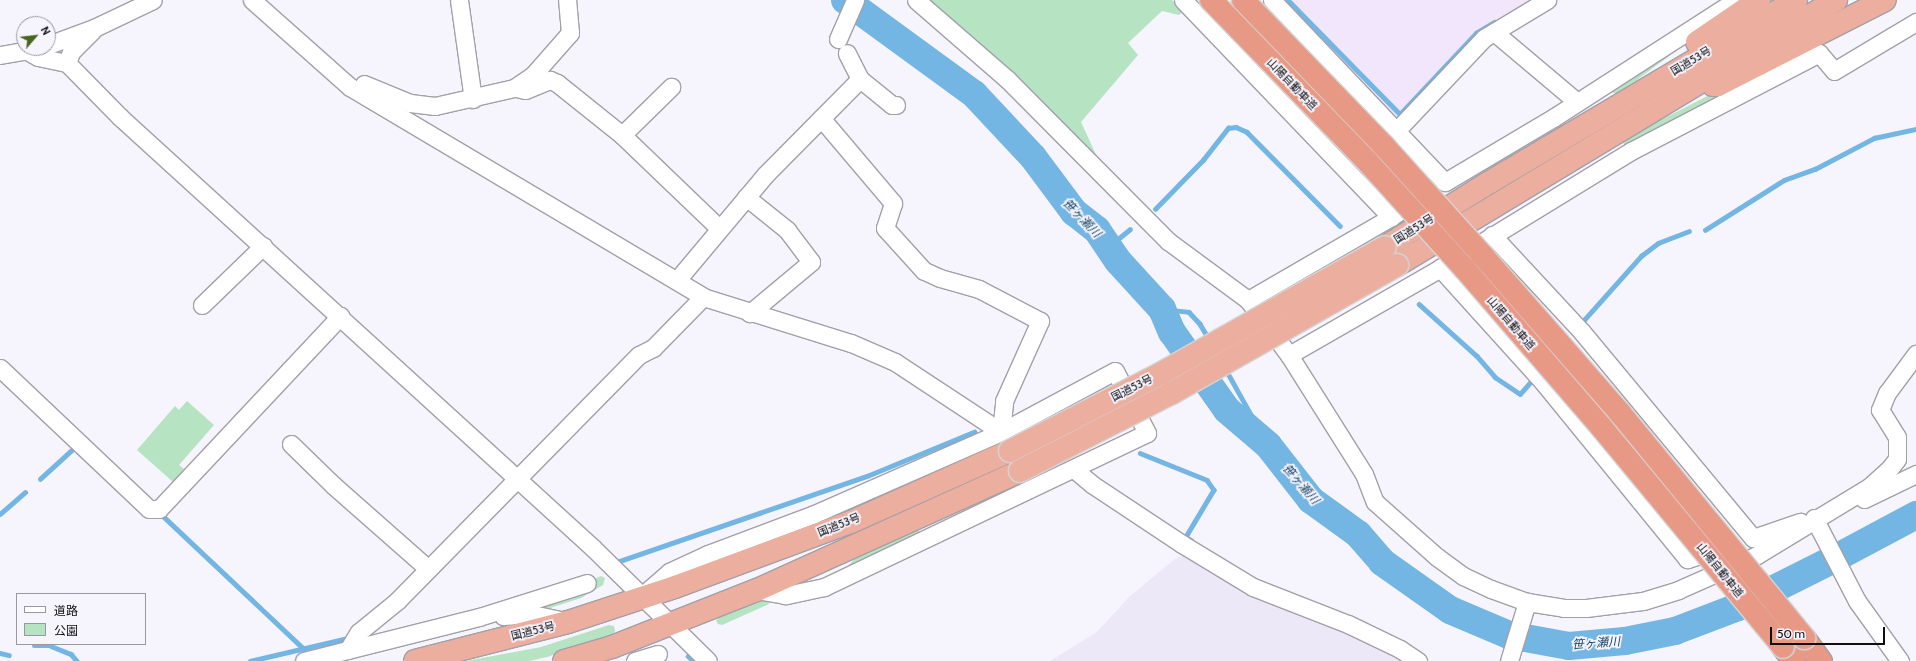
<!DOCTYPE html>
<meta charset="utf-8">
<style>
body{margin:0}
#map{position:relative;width:1916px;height:661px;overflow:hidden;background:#f6f4fd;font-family:Cabin,"Noto Sans JP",sans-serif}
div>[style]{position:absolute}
.built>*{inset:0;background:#ede8f8}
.medical>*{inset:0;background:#f1e6fb}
.green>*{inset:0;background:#b6e3c1}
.stream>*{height:4.5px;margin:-2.25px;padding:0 2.25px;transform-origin:2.25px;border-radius:2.25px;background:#73b6e3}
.river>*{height:28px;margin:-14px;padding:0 14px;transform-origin:14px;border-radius:14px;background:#73b6e3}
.roads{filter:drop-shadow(1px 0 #a3a0a8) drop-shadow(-1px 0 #a3a0a8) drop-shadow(0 1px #a3a0a8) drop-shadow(0 -1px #a3a0a8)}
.minor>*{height:17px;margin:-8.5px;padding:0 8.5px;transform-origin:8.5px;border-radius:8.5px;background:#fff}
.trunk>*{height:22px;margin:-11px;padding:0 11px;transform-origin:11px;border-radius:11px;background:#ecae9e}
.motorway>*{height:22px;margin:-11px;padding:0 11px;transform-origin:11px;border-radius:11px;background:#e89985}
.bridges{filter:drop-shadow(1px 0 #d4d4d4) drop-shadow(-1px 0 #d4d4d4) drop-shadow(0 1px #d4d4d4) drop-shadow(0 -1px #d4d4d4)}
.trunk-bridge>*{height:22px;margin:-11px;padding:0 11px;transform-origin:11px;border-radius:11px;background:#ecae9e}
.motorway-bridge>*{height:22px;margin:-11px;padding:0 11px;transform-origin:11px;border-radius:11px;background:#e89985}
span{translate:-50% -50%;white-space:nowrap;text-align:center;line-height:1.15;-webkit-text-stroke:3.5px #f6f4fd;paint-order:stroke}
.street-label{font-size:11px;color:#0f0e11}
.water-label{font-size:12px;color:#144766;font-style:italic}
.legend{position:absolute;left:16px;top:593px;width:130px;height:52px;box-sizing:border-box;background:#f6f4fd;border:1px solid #9a989f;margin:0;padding:5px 7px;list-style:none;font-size:12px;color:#0f0e11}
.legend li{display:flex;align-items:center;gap:8px;height:20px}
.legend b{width:20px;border:1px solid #9a989f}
.north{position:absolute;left:16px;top:16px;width:40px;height:40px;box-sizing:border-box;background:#f6f4fd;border:1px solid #9a989f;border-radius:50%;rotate:62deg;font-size:11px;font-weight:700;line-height:16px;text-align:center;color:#0f0e11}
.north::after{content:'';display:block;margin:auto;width:14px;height:18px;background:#46671e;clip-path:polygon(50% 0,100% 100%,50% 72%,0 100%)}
.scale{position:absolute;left:1770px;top:627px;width:115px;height:18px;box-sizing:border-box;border:2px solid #0f0e11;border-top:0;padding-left:5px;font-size:12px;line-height:14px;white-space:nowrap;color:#0f0e11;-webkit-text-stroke:3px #f6f4fd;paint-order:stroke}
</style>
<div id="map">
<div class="built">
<div style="clip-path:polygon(1184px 555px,1251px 592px,1255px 598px,1280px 608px,1288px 605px,1408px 661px,1050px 661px,1097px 632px,1129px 597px,1176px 558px)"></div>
</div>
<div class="medical">
<div style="clip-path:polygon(1279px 0,1537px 0,1401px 115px,1396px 116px)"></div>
</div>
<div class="green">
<div style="clip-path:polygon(922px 0,1172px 0,1184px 11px,1179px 15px,1162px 11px,1128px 43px,1138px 55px,1081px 122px,1103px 170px)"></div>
<div style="clip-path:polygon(1696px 36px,1618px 94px,1607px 91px)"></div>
<div style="clip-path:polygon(1731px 89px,1625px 146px,1622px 140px,1719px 90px)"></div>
<div style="clip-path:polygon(187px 401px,214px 425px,179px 465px,184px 469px,173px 482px,137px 450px,175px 406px,179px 410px)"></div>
<div style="clip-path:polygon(918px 529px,923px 538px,841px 575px,855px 558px)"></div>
<div style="clip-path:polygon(601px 576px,605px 578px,603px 585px,581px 598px,544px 610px,522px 611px)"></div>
<div style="clip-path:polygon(755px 599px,768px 599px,769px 604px,722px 625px,718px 624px,716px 621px,719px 617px)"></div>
<div style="clip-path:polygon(609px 625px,614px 626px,615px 631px,613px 634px,547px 657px,529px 661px,466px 661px,541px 647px)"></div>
</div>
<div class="stream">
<div style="left:1288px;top:0;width:160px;rotate:45.5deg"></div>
<div style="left:1400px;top:114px;width:111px;rotate:-46.8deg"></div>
<div style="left:1476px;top:33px;width:21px;rotate:-31deg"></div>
<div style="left:1155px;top:209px;width:69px;rotate:-45.6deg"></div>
<div style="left:1203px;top:160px;width:41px;rotate:-52deg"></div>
<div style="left:1228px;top:128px;width:8px;rotate:-7deg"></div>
<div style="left:1236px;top:127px;width:12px;rotate:24deg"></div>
<div style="left:1247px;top:132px;width:132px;rotate:45.3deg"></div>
<div style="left:1705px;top:230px;width:93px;rotate:-32.3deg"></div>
<div style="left:1784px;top:180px;width:33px;rotate:-20deg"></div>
<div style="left:1815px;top:169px;width:67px;rotate:-27.7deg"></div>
<div style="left:1874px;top:138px;width:43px;rotate:-12.1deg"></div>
<div style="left:1108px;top:247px;width:28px;rotate:-39deg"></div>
<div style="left:1419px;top:304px;width:78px;rotate:41.9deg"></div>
<div style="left:1477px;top:356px;width:28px;rotate:49deg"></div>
<div style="left:1495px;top:377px;width:30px;rotate:34deg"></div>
<div style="left:1520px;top:394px;width:20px;rotate:-49deg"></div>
<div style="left:1162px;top:309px;width:27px;rotate:6deg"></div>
<div style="left:1189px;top:312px;width:16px;rotate:47deg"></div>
<div style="left:1200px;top:324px;width:17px;rotate:59deg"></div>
<div style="left:1584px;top:320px;width:86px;rotate:-48.3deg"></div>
<div style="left:1641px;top:256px;width:21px;rotate:-37deg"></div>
<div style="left:1658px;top:243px;width:33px;rotate:-21deg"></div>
<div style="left:1225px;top:368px;width:88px;rotate:60.8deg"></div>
<div style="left:1140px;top:453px;width:72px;rotate:21.9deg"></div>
<div style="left:1207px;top:480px;width:12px;rotate:55deg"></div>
<div style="left:1214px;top:490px;width:55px;rotate:120.8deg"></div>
<div style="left:1186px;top:537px;width:6px;rotate:31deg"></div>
<div style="left:40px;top:479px;width:47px;rotate:-42.4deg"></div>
<div style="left:0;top:514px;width:33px;rotate:-41deg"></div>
<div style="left:163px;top:516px;width:194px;rotate:43.3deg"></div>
<div style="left:617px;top:562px;width:264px;rotate:-19deg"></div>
<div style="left:867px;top:476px;width:116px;rotate:-22.4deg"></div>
<div style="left:34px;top:646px;width:17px"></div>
<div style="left:51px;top:646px;width:22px;rotate:22deg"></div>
<div style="left:71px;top:654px;width:9px;rotate:49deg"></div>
<div style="left:0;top:653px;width:9px;rotate:13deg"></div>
<div style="left:688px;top:656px;width:8px;rotate:40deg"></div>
<div style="left:250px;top:661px;width:97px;rotate:-13.2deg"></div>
</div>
<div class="river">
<div style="left:845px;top:0;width:160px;rotate:36.1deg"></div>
<div style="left:974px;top:94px;width:86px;rotate:46.9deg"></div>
<div style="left:1033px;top:157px;width:69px;rotate:53.3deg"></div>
<div style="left:1074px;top:212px;width:29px;rotate:38deg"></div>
<div style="left:1097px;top:230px;width:37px;rotate:56deg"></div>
<div style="left:1118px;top:261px;width:65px;rotate:47.5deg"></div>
<div style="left:1162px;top:309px;width:25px;rotate:67deg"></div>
<div style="left:1172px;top:332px;width:95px;rotate:54.8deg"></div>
<div style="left:1227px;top:410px;width:54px;rotate:40.5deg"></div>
<div style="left:1268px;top:445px;width:70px;rotate:52deg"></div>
<div style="left:1311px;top:500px;width:58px;rotate:35.9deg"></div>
<div style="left:1358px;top:534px;width:37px;rotate:49deg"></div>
<div style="left:1382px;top:562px;width:83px;rotate:35.2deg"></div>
<div style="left:1450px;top:610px;width:64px;rotate:23deg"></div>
<div style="left:1509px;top:635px;width:61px;rotate:10.4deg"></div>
<div style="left:1569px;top:646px;width:56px;rotate:-5.1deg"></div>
<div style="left:1625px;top:641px;width:51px;rotate:-11.3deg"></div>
<div style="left:1675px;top:631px;width:67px;rotate:-20.9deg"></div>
<div style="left:1738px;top:607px;width:103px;rotate:-26.6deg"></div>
<div style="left:1830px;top:561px;width:98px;rotate:-28.1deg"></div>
</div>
<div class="roads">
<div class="minor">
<div style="left:252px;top:0;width:131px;rotate:41.6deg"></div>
<div style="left:350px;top:87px;width:411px;rotate:30.7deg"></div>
<div style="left:703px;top:297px;width:155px;rotate:17.3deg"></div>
<div style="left:851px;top:343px;width:48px;rotate:23.4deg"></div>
<div style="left:895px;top:362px;width:127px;rotate:33.4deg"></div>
<div style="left:1001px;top:432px;width:129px;rotate:-28.2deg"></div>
<div style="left:1115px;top:371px;width:70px;rotate:62.7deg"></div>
<div style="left:1147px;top:433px;width:358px;rotate:154.5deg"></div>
<div style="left:824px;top:587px;width:40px;rotate:168deg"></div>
<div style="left:785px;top:595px;width:28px;rotate:-170deg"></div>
<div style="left:459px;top:0;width:100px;rotate:82deg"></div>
<div style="left:916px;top:0;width:122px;rotate:41deg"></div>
<div style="left:1008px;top:80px;width:227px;rotate:45.2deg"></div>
<div style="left:1168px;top:241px;width:99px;rotate:36.4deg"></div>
<div style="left:1248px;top:300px;width:69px;rotate:53.3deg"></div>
<div style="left:1289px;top:355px;width:141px;rotate:57.8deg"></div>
<div style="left:1364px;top:474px;width:30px;rotate:69deg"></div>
<div style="left:1375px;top:502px;width:83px;rotate:41.6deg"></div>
<div style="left:1437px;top:557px;width:32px;rotate:36deg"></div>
<div style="left:1463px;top:576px;width:31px;rotate:25deg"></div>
<div style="left:1491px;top:589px;width:38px;rotate:20deg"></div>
<div style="left:1527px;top:602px;width:36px;rotate:9deg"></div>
<div style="left:1563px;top:608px;width:23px"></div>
<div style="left:1586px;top:608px;width:57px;rotate:-7deg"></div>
<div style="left:1643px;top:601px;width:37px;rotate:-17deg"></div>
<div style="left:1678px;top:590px;width:86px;rotate:-23.9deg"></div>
<div style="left:1757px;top:555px;width:131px;rotate:-31.3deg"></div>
<div style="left:1869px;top:487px;width:28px;rotate:-42deg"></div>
<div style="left:1890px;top:468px;width:11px;rotate:-52deg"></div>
<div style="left:1897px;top:459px;width:22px;rotate:-90deg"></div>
<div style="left:1897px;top:437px;width:32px;rotate:-122deg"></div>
<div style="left:1880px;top:410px;width:18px;rotate:-68deg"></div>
<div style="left:1887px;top:393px;width:49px;rotate:-53.4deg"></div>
<div style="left:1183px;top:0;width:301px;rotate:46.2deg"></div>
<div style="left:1391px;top:217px;width:32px;rotate:-34deg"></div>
<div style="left:1272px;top:0;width:251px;rotate:46.5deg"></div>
<div style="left:1445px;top:182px;width:126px;rotate:-30.7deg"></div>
<div style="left:1553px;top:118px;width:218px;rotate:-32.8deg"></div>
<div style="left:1494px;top:32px;width:109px;rotate:40.1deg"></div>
<div style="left:838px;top:39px;width:43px;rotate:-66.4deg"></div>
<div style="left:48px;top:45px;width:49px;rotate:-20.3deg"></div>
<div style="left:94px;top:28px;width:65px;rotate:-25.4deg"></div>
<div style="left:29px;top:52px;width:10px;rotate:29deg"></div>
<div style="left:38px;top:57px;width:30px;rotate:12deg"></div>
<div style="left:67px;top:63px;width:76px;rotate:45.5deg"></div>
<div style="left:120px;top:117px;width:640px;rotate:42.34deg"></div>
<div style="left:593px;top:548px;width:161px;rotate:44.5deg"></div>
<div style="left:0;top:55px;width:40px;rotate:-10deg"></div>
<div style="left:67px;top:63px;width:12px;rotate:-70deg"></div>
<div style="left:71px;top:52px;width:30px;rotate:-45deg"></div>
<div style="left:860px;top:79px;width:41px;rotate:39.1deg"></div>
<div style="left:892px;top:105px;width:4px"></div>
<div style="left:364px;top:84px;width:50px;rotate:22.4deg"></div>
<div style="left:410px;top:103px;width:25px;rotate:7deg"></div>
<div style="left:435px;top:106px;width:81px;rotate:-12.8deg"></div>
<div style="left:514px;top:88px;width:23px;rotate:-34deg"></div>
<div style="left:533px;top:75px;width:56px;rotate:-48.6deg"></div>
<div style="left:570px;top:33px;width:33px;rotate:-95deg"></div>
<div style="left:520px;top:89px;width:5px;rotate:11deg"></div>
<div style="left:525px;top:90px;width:27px;rotate:-22deg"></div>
<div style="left:550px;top:80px;width:8px;rotate:23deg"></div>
<div style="left:557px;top:83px;width:83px;rotate:38.7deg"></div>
<div style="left:622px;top:135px;width:133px;rotate:43.8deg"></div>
<div style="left:1397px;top:130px;width:127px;rotate:-46.6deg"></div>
<div style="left:1484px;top:38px;width:74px;rotate:-31.1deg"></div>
<div style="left:622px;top:135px;width:69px;rotate:-44.4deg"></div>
<div style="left:746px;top:197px;width:53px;rotate:38.8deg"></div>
<div style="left:787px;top:230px;width:40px;rotate:53deg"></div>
<div style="left:811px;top:262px;width:80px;rotate:140.1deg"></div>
<div style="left:1492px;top:235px;width:132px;rotate:47.1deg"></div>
<div style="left:1582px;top:332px;width:268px;rotate:50.3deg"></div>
<div style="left:1753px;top:538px;width:50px;rotate:-18.8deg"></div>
<div style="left:1440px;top:268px;width:152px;rotate:47.9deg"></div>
<div style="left:1542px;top:381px;width:230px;rotate:50.8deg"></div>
<div style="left:1687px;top:559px;width:30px;rotate:-17deg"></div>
<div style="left:677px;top:280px;width:137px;rotate:-50deg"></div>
<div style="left:765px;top:175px;width:135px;rotate:-45.3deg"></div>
<div style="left:860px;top:79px;width:29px;rotate:-117deg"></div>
<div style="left:1248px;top:300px;width:165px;rotate:-30.1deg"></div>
<div style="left:202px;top:305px;width:85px;rotate:-44deg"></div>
<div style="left:1289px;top:355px;width:174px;rotate:-29.9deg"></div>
<div style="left:1440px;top:268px;width:224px;rotate:-31.5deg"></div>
<div style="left:1631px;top:151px;width:212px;rotate:-27.5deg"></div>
<div style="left:1819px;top:53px;width:23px;rotate:50deg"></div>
<div style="left:1834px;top:71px;width:96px;rotate:-30.9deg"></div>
<div style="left:0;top:368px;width:205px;rotate:43.4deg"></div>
<div style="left:149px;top:509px;width:10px"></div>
<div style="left:159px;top:509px;width:265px;rotate:-46.8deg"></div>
<div style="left:291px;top:444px;width:59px;rotate:44.3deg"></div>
<div style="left:333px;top:485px;width:125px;rotate:41.4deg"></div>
<div style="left:1075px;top:470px;width:23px;rotate:40deg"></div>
<div style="left:1093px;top:485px;width:107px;rotate:33.5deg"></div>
<div style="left:1182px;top:544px;width:83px;rotate:31.2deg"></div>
<div style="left:1253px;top:587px;width:102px;rotate:21.3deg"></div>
<div style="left:1348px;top:624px;width:58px;rotate:25.7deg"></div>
<div style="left:1400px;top:649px;width:22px;rotate:34deg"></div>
<div style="left:1864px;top:499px;width:58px;rotate:-25.7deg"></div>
<div style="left:1814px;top:518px;width:93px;rotate:62.6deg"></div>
<div style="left:1857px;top:601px;width:74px;rotate:54.4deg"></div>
<div style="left:643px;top:595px;width:35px;rotate:-41deg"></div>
<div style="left:669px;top:572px;width:43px;rotate:-24.8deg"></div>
<div style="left:708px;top:554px;width:111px;rotate:-20.6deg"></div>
<div style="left:812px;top:515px;width:206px;rotate:-23.7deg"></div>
<div style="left:1001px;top:432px;width:31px;rotate:-84deg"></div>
<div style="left:1004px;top:401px;width:88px;rotate:-65.8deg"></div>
<div style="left:1040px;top:321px;width:69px;rotate:-152.3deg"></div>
<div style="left:979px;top:289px;width:41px;rotate:-164.2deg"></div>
<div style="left:940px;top:278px;width:17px;rotate:-156deg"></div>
<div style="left:924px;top:271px;width:58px;rotate:-132.2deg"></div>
<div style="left:885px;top:228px;width:26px;rotate:-72deg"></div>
<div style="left:893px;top:203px;width:111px;rotate:-130.3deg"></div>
<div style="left:503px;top:616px;width:29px;rotate:-4deg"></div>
<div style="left:532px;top:614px;width:35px;rotate:12deg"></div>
<div style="left:348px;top:650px;width:21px;rotate:-59deg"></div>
<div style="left:359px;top:632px;width:49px;rotate:-39.2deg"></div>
<div style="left:397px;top:601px;width:345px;rotate:-45.5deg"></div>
<div style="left:639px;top:355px;width:16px;rotate:-27deg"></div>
<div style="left:653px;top:348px;width:71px;rotate:-45.6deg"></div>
<div style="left:304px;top:661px;width:180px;rotate:-14.1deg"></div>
<div style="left:479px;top:617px;width:113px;rotate:-17.5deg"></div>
<div style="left:635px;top:661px;width:24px;rotate:-17deg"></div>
<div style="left:1509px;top:661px;width:62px;rotate:-73deg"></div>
</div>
<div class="trunk">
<div style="left:1697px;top:42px;width:75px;rotate:-34.1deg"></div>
<div style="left:1713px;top:85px;width:5px"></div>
<div style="left:1718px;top:85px;width:187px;rotate:-27deg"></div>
<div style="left:1385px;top:247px;width:123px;rotate:-31.8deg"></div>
<div style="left:1490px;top:182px;width:356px;rotate:-30.7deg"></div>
<div style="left:1397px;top:265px;width:513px;rotate:-31.12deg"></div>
<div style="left:415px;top:661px;width:158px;rotate:-14.3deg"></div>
<div style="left:568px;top:622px;width:113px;rotate:-18.1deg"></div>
<div style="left:675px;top:587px;width:188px;rotate:-20.3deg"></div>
<div style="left:851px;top:522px;width:174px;rotate:-24.1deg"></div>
<div style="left:564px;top:661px;width:50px;rotate:-16.3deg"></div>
<div style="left:612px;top:647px;width:156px;rotate:-21.5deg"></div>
<div style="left:757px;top:590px;width:289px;rotate:-24.3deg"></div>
</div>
<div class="motorway">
<div style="left:1804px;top:638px;width:29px;rotate:54deg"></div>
<div style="left:1783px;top:647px;width:18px;rotate:52deg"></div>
</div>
</div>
<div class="bridges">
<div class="trunk-bridge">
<div style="left:1010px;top:451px;width:169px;rotate:-27.2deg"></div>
<div style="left:1160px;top:374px;width:258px;rotate:-29.4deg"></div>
<div style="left:1020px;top:471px;width:171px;rotate:-27.2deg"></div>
<div style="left:1172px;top:393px;width:259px;rotate:-29.6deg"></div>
</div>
<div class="motorway-bridge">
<div style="left:1211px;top:0;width:224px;rotate:45.9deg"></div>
<div style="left:1367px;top:161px;width:144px;rotate:47.8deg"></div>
<div style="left:1464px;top:268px;width:211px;rotate:49.2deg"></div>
<div style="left:1602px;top:428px;width:284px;rotate:50.4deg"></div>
<div style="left:1243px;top:0;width:203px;rotate:46deg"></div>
<div style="left:1384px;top:146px;width:148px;rotate:48deg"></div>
<div style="left:1483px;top:256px;width:208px;rotate:48.9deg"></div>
<div style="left:1620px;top:413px;width:291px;rotate:50.7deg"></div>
</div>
</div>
<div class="street-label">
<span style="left:1691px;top:61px;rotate:-31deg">国道53号</span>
<span style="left:1292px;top:84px;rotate:46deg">山陽自動車道</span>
<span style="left:1414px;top:229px;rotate:-32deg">国道53号</span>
<span style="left:1511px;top:323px;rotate:49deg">山陽自動車道</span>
<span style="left:1132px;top:388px;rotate:-27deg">国道53号</span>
<span style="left:839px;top:525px;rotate:-22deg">国道53号</span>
<span style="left:1720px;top:570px;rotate:51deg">山陽自動車道</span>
<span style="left:533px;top:631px;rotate:-14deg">国道53号</span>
</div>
<div class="water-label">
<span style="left:1082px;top:218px;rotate:46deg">笹ヶ瀬川</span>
<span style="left:1301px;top:484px;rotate:49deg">笹ヶ瀬川</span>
<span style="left:1596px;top:643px;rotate:-4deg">笹ヶ瀬川</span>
</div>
<ul class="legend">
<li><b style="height:5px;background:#fff"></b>道路</li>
<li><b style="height:11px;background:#b6e3c1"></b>公園</li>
</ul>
<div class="north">N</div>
<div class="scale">50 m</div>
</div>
